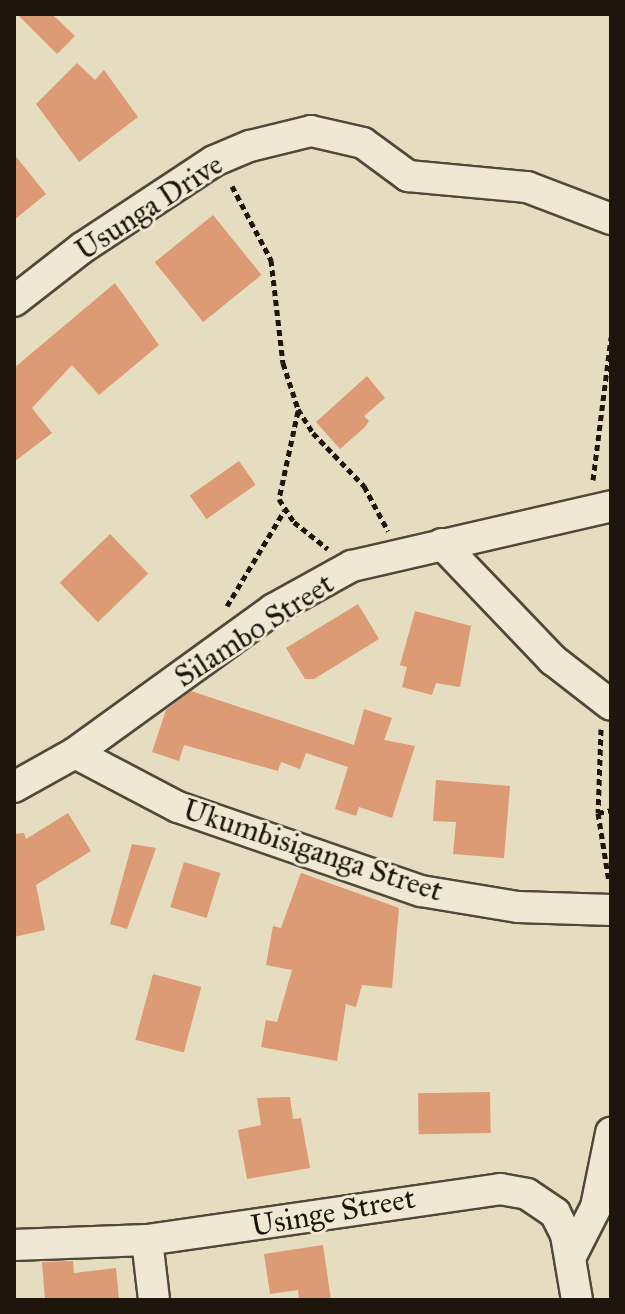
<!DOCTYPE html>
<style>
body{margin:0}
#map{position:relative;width:625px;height:1314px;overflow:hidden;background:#e6dcbf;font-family:"IM FELL Great Primer",serif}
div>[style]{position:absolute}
.building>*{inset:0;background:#dc9a75;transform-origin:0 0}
.path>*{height:5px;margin-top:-2.5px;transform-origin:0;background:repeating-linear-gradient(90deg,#1e160c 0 6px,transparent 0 10px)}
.roads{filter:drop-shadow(2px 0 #504839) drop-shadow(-2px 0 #504839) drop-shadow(0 2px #504839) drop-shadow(0 -2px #504839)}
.street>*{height:30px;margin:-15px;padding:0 15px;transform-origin:15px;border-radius:15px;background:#efe8d5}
span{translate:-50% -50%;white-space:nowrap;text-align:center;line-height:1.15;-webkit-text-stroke:6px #efe8d5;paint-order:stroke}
.street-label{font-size:30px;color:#1e160c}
.frame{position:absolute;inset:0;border:16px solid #1e160c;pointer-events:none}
</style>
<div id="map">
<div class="building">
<div style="clip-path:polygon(17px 14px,52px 14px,75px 36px,57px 54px)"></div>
<div style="clip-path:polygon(77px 63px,95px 80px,104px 70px,138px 117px,79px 162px,36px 104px)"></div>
<div style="clip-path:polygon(14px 154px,46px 194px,14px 220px)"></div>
<div style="left:213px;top:215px;width:77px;height:75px;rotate:51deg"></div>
<div style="clip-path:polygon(115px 283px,159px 345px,99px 395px,72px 365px,32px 408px,52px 433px,14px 462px,14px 368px)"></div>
<div style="clip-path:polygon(367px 376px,385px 398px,364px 416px,369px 421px,365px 427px,340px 449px,316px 422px)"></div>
<div style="left:239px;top:461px;width:29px;height:60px;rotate:55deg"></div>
<div style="left:110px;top:534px;width:55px;height:70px;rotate:46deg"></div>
<div style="clip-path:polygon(358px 604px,379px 639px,314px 679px,305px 679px,286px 648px)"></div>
<div style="clip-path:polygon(415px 611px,471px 626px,460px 687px,436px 683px,432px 695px,402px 687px,407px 667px,400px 665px)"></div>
<div style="clip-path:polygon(191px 691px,354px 745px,364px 709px,392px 718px,384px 740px,415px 746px,392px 818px,359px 807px,356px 816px,335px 809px,348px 767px,306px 753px,300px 769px,281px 762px,278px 771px,184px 745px,179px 761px,152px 752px,166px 710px)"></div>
<div style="clip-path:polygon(436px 780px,510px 786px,504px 858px,453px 854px,456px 822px,433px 821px)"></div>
<div style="clip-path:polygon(68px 813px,91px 851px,36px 885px,45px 930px,14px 937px,14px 834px,24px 833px,26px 839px)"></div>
<div style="clip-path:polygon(132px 844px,156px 848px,127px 929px,110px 924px)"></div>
<div style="left:184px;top:862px;width:38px;height:47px;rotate:17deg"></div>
<div style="clip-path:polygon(301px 873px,399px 908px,392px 988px,362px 985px,356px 1007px,346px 1004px,337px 1061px,261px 1047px,266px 1020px,277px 1022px,292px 970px,266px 965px,273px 926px,281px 928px)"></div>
<div style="left:153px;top:974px;width:50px;height:68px;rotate:15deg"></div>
<div style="left:490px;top:1092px;width:41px;height:72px;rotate:89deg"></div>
<div style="clip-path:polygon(290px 1097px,293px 1119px,301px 1118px,310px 1168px,247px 1179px,238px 1130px,261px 1125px,257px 1098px)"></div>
<div style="clip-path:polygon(323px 1245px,331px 1300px,299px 1300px,298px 1290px,270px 1294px,264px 1254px)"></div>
<div style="clip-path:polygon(73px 1261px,74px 1273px,116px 1268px,119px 1300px,45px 1300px,42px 1262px)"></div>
</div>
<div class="path">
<div style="left:232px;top:186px;width:84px;rotate:62.2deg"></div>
<div style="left:271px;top:260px;width:104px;rotate:83.4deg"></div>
<div style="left:283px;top:363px;width:48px;rotate:71.9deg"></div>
<div style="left:298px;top:409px;width:28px;rotate:58deg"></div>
<div style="left:313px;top:433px;width:74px;rotate:46.1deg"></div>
<div style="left:364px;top:486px;width:51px;rotate:61.9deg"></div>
<div style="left:298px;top:411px;width:90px;rotate:102.2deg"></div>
<div style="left:279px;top:499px;width:27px;rotate:57deg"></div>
<div style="left:294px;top:522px;width:43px;rotate:38.5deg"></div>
<div style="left:593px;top:480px;width:144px;rotate:-82.8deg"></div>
<div style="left:227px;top:606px;width:111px;rotate:-59deg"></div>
<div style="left:601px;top:729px;width:84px;rotate:92deg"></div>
<div style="left:598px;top:813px;width:70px;rotate:80.9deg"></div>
<div style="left:598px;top:813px;width:13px;rotate:-13deg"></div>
</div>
<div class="roads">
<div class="street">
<div style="left:14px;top:301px;width:86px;rotate:-37.9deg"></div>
<div style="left:82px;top:248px;width:158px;rotate:-33.4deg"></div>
<div style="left:214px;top:161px;width:39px;rotate:-23deg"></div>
<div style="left:250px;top:146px;width:63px;rotate:-13.8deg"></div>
<div style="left:311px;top:131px;width:53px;rotate:13deg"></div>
<div style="left:363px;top:143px;width:56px;rotate:36.3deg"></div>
<div style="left:408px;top:176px;width:120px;rotate:5.3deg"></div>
<div style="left:527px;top:187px;width:90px;rotate:20.9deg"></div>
<div style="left:442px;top:544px;width:161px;rotate:46.3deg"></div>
<div style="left:553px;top:660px;width:73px;rotate:37.8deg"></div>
<div style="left:75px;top:753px;width:116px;rotate:27.7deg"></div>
<div style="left:178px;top:807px;width:257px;rotate:19.1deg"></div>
<div style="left:421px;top:891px;width:98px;rotate:9.4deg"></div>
<div style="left:518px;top:907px;width:93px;rotate:1.8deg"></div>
<div style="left:14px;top:787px;width:70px;rotate:-29.1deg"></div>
<div style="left:75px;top:753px;width:246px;rotate:-35.9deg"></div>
<div style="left:274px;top:609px;width:89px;rotate:-28.9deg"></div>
<div style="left:352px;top:566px;width:266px;rotate:-13deg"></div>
<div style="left:147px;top:1240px;width:60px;rotate:83.3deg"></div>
<div style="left:14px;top:1245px;width:133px;rotate:-2.2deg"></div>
<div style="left:147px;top:1240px;width:357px;rotate:-8.2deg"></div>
<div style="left:500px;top:1189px;width:27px;rotate:10deg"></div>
<div style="left:527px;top:1194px;width:34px;rotate:34deg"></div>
<div style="left:555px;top:1213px;width:25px;rotate:63deg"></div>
<div style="left:566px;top:1235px;width:66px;rotate:80.4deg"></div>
<div style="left:571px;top:1256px;width:55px;rotate:-63deg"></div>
<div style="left:596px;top:1207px;width:76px;rotate:-78.5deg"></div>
</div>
</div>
<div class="street-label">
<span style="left:149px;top:207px;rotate:-33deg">Usunga Drive</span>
<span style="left:254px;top:630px;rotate:-33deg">Silambo Street</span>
<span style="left:313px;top:850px;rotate:18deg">Ukumbisiganga Street</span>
<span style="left:333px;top:1212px;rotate:-10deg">Usinge Street</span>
</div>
<div class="frame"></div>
</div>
